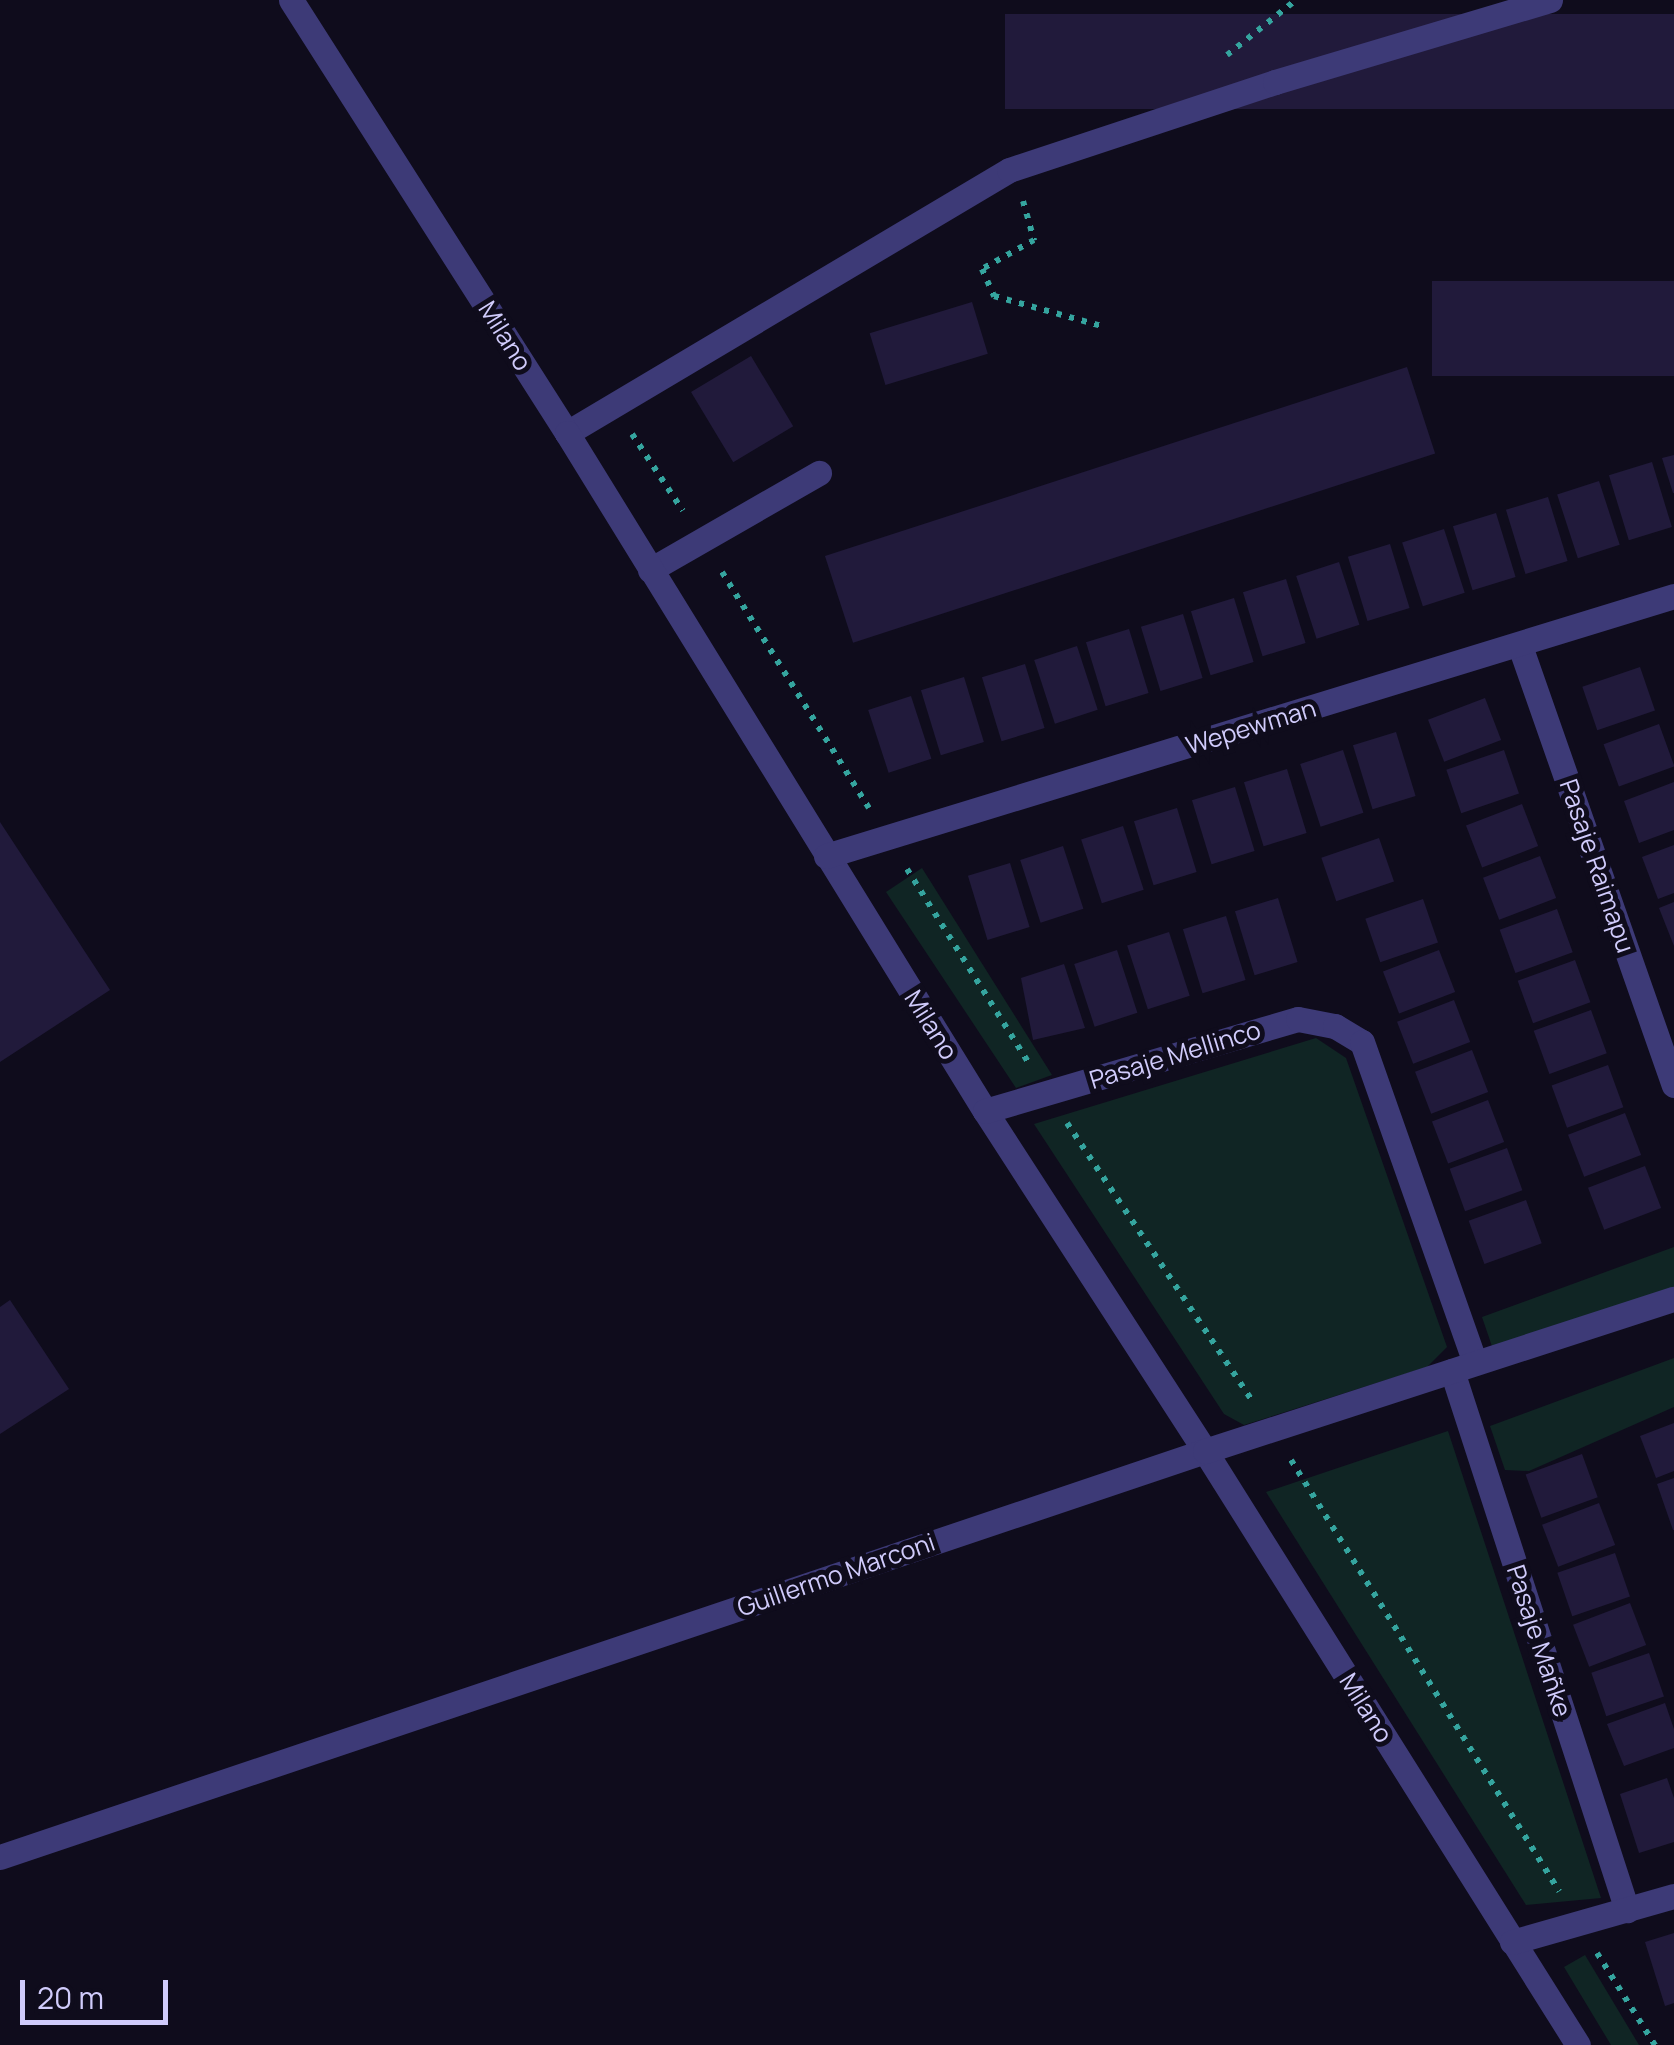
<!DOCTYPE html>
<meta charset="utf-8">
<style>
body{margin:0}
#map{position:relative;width:1674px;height:2045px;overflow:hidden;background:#0f0c1c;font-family:Manrope,sans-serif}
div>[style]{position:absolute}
.green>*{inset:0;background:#102524}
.building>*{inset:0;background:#211a3b;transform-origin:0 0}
.path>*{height:6px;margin-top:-3px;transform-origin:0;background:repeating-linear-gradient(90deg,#35a59f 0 5px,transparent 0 13px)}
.lane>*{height:25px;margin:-12.5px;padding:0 12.5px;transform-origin:12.5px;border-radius:12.5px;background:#3d3a77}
.street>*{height:25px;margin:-12.5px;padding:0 12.5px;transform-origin:12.5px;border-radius:12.5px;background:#3d3a77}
span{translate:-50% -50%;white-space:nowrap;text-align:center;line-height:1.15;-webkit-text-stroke:10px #0f0c1c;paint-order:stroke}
.street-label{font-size:25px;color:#d0cbfb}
.scale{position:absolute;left:20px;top:1980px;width:148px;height:45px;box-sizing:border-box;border:5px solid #d0cbfb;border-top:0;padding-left:12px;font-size:30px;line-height:35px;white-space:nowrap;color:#d0cbfb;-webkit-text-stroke:8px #0f0c1c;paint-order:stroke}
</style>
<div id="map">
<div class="green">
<div style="clip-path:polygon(922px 868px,1052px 1075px,1016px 1088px,886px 892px)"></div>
<div style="clip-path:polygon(1316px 1038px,1346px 1058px,1447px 1347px,1427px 1367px,1244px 1425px,1224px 1414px,1034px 1124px)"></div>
<div style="clip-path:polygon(1674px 1247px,1674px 1293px,1497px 1361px,1482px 1317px)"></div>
<div style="clip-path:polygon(1674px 1358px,1674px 1407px,1529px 1471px,1505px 1470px,1490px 1426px)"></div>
<div style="clip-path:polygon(1448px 1431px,1601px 1898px,1526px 1905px,1266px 1492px)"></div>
<div style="clip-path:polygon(1585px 1955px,1639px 2045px,1611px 2045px,1564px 1967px)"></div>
</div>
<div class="building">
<div style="left:1674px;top:14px;width:95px;height:669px;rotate:90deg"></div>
<div style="left:1674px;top:281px;width:95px;height:242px;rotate:90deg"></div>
<div style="left:972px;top:302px;width:54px;height:107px;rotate:73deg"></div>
<div style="left:751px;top:356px;width:82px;height:70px;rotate:59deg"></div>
<div style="left:1407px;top:367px;width:91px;height:612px;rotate:72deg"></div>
<div style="clip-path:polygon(1674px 455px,1674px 493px,1673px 493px,1662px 458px)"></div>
<div style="left:1652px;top:462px;width:68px;height:45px;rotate:73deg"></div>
<div style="left:1599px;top:481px;width:67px;height:44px;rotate:72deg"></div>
<div style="left:1548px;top:497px;width:67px;height:44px;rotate:73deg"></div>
<div style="left:1496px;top:513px;width:67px;height:45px;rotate:73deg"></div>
<div style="left:1444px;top:529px;width:67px;height:44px;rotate:72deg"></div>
<div style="left:1390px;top:544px;width:67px;height:44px;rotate:73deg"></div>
<div style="left:1339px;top:562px;width:66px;height:45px;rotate:72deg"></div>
<div style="left:1286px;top:579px;width:67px;height:45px;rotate:73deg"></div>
<div style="left:1234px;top:598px;width:67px;height:45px;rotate:73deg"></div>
<div style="left:1183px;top:614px;width:67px;height:44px;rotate:73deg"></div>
<div style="left:1129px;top:629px;width:67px;height:45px;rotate:73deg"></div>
<div style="left:1077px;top:646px;width:67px;height:45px;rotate:72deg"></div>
<div style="left:1025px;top:664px;width:67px;height:45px;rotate:73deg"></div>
<div style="left:1640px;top:667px;width:46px;height:61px;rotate:71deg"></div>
<div style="left:964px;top:677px;width:68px;height:45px;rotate:73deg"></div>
<div style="left:911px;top:696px;width:66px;height:45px;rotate:72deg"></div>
<div style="left:1485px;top:698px;width:45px;height:61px;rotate:69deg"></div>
<div style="left:1659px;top:724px;width:45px;height:59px;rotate:70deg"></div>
<div style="left:1396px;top:732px;width:67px;height:45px;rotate:73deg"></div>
<div style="left:1343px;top:750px;width:66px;height:45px;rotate:72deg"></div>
<div style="left:1504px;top:750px;width:46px;height:61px;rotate:71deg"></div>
<div style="left:1287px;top:769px;width:67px;height:45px;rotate:73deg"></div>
<div style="clip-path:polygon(1674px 782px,1674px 830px,1639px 843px,1624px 801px)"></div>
<div style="left:1235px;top:787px;width:67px;height:45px;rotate:73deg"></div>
<div style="left:1522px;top:804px;width:45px;height:60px;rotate:69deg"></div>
<div style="left:1177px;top:808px;width:67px;height:45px;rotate:73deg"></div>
<div style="clip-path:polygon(0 822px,110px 990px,0 1062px)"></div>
<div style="left:1123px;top:826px;width:67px;height:44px;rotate:72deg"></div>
<div style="left:1379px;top:838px;width:46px;height:61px;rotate:71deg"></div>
<div style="clip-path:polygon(1674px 845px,1674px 893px,1658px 899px,1642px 857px)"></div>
<div style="left:1063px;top:846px;width:66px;height:45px;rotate:72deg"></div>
<div style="left:1540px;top:856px;width:45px;height:61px;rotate:69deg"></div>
<div style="left:1010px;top:863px;width:67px;height:44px;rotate:73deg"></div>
<div style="left:1278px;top:898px;width:67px;height:45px;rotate:73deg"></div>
<div style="left:1423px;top:899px;width:46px;height:61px;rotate:71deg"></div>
<div style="clip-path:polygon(1674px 902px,1674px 946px,1659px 908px)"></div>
<div style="left:1557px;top:909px;width:46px;height:61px;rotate:70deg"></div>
<div style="left:1226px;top:916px;width:67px;height:45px;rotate:73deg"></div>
<div style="left:1169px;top:932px;width:67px;height:44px;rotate:72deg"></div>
<div style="left:1117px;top:950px;width:66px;height:45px;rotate:72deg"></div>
<div style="left:1439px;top:950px;width:45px;height:60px;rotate:69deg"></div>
<div style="left:1575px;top:960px;width:45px;height:61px;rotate:70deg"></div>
<div style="clip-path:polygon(1064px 964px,1085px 1028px,1033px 1040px,1021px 978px)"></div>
<div style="left:1454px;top:1000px;width:45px;height:61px;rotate:69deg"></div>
<div style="left:1591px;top:1010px;width:46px;height:61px;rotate:70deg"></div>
<div style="left:1472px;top:1050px;width:45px;height:61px;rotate:69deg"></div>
<div style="left:1608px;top:1065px;width:45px;height:60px;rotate:70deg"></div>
<div style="left:1488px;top:1100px;width:45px;height:60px;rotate:69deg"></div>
<div style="left:1625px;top:1113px;width:45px;height:61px;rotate:69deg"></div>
<div style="left:1507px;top:1148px;width:45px;height:61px;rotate:70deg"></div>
<div style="left:1645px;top:1166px;width:45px;height:61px;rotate:69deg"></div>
<div style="left:1526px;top:1200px;width:46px;height:61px;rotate:70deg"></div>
<div style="clip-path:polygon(10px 1300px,69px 1389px,0 1434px,0 1307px)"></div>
<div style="clip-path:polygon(1674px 1423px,1674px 1471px,1656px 1478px,1640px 1436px)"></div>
<div style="left:1582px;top:1454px;width:46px;height:60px;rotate:70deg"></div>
<div style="clip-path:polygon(1674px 1478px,1674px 1530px,1673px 1530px,1657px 1484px)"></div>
<div style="left:1599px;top:1503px;width:45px;height:61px;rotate:69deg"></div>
<div style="left:1615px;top:1553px;width:46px;height:61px;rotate:71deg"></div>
<div style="left:1630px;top:1603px;width:45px;height:61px;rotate:69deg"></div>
<div style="left:1649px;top:1653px;width:46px;height:61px;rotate:71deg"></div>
<div style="clip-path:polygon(1665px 1703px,1674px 1729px,1674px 1748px,1624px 1766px,1607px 1724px)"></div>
<div style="clip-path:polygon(1667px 1778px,1674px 1798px,1674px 1842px,1639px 1853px,1620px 1794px)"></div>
<div style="clip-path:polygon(1674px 1933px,1674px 2003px,1665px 2006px,1645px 1942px)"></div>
</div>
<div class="path">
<div style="left:1227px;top:55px;width:88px;rotate:-38.6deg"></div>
<div style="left:1023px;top:201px;width:41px;rotate:74.2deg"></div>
<div style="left:1034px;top:240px;width:60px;rotate:150.9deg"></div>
<div style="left:982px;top:269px;width:30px;rotate:66deg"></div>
<div style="left:994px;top:296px;width:115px;rotate:15.6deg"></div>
<div style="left:632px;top:434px;width:92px;rotate:56.5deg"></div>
<div style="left:722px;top:572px;width:278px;rotate:58.1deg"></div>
<div style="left:907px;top:869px;width:228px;rotate:57.9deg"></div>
<div style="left:1067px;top:1123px;width:333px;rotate:56.3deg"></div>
<div style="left:1291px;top:1460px;width:508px;rotate:58.13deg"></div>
<div style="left:1597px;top:1953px;width:109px;rotate:57.8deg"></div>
</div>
<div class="lane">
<div style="left:567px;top:433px;width:514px;rotate:-30.75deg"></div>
<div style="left:1009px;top:170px;width:280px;rotate:-18.3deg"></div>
<div style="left:1275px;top:82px;width:287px;rotate:-16.6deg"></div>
<div style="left:650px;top:570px;width:195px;rotate:-29.9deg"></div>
</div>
<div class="street">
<div style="left:291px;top:0;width:513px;rotate:57.49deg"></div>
<div style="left:567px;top:433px;width:796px;rotate:58.35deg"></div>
<div style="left:985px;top:1111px;width:405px;rotate:57.1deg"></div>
<div style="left:1205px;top:1451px;width:701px;rotate:57.87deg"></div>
<div style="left:1520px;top:646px;width:465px;rotate:70.7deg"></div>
<div style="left:826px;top:856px;width:887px;rotate:-17.05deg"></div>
<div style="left:985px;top:1111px;width:326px;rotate:-16.4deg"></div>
<div style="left:1298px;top:1019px;width:38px;rotate:11deg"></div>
<div style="left:1335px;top:1026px;width:31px;rotate:31deg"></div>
<div style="left:1362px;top:1042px;width:340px;rotate:70.6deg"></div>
<div style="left:1452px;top:1371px;width:567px;rotate:72.01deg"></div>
<div style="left:0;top:1857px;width:1272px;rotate:-18.62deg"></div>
<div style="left:1205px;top:1451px;width:493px;rotate:-18deg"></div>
<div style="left:1512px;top:1942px;width:168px;rotate:-15.9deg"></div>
</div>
<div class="street-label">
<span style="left:505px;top:336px;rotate:58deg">Milano</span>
<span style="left:1251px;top:727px;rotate:-17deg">Wepewman</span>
<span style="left:1597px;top:866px;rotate:71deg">Pasaje Raimapu</span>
<span style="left:931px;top:1025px;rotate:58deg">Milano</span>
<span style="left:1175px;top:1055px;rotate:-17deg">Pasaje Mellinco</span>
<span style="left:836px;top:1575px;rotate:-19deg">Guillermo Marconi</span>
<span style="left:1539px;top:1641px;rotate:72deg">Pasaje Mañke</span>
<span style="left:1366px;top:1708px;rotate:58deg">Milano</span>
</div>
<div class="scale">20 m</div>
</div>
